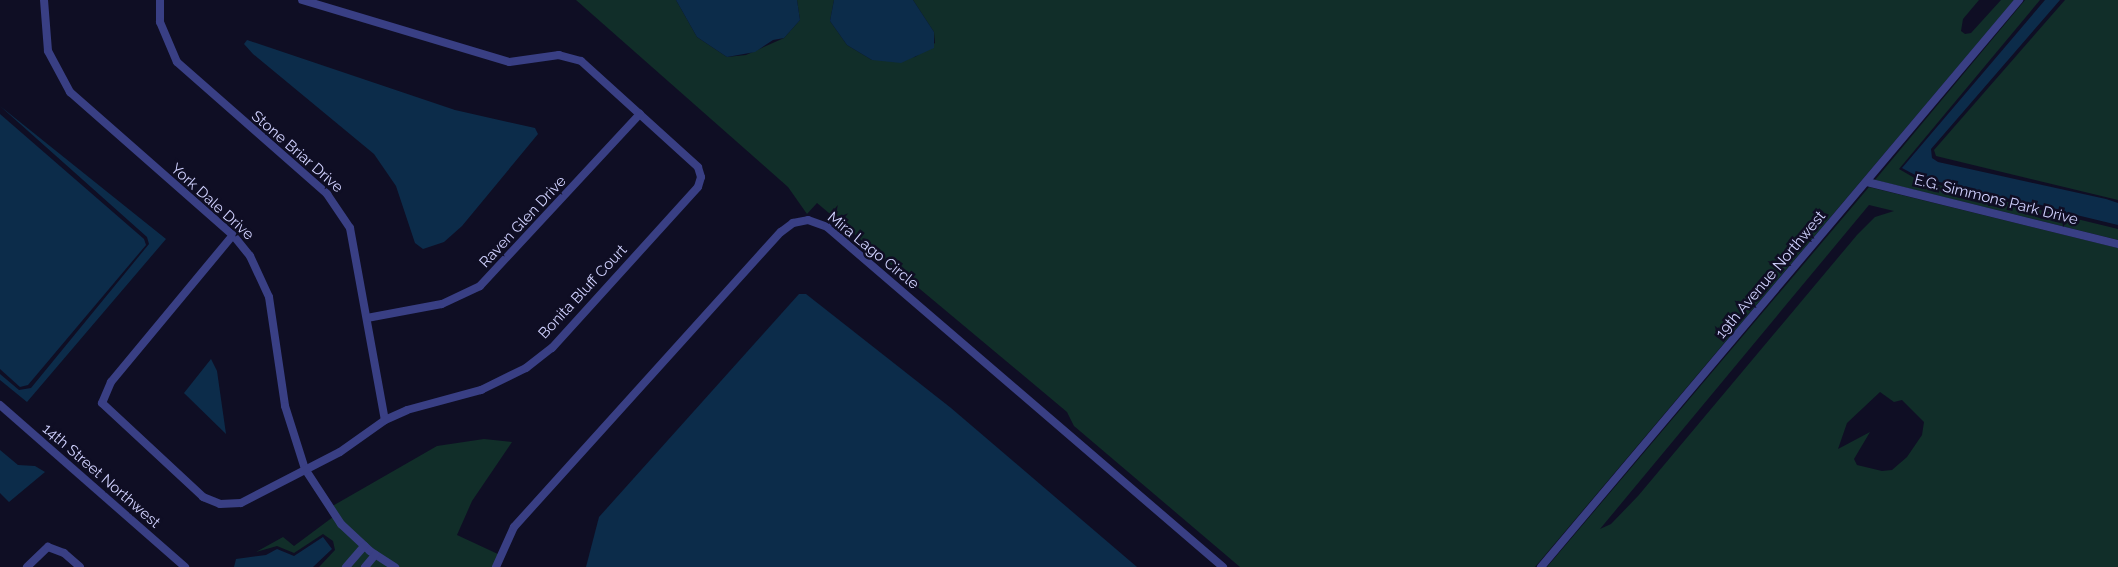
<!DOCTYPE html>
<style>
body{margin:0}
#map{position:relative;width:2118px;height:567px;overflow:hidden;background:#0f0e24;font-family:Raleway,sans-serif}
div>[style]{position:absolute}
.green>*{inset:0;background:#112e29}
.water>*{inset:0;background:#0c2c4a}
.minor>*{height:8px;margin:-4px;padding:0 4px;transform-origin:4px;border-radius:4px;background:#393f84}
span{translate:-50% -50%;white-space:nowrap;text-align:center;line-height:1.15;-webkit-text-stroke:5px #0f0e24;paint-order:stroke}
.street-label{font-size:15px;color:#d1d2ff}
</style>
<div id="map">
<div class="green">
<div style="clip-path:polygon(576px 0,676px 0,697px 37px,727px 57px,746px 55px,784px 38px,800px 20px,797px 0,834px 0,830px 21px,847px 45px,872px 60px,915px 57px,935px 43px,934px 32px,913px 0,1979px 0,1963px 19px,1961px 31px,1965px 34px,1971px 33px,2001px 0,2014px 0,1535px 567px,1240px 567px,1074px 426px,1067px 412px,817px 203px,807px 214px,788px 187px)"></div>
<div style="clip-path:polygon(2025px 0,2040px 0,1899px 169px,1918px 180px,2118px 229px,2118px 240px,1875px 180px)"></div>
<div style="clip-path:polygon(2065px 0,2118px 0,2118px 200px,1936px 156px,1934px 150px)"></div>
<div style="clip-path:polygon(evenodd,1869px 187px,2118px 248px,2118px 567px,1547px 567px,1869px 187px,1869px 205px,1894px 211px,1875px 217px,1857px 235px,1638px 496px,1611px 524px,1600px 529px,1869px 205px,1869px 187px,1880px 392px,1894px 402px,1902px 400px,1924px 422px,1922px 435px,1907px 457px,1892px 470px,1882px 471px,1857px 465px,1854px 459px,1870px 432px,1838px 449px,1847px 423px,1880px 392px)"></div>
<div style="clip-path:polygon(484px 439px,512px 442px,472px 501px,457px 535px,500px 555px,495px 567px,319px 567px,335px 550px,333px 541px,323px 534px,294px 553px,277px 546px,256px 552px,283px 537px,294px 546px,333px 517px,329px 508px,437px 446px)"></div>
</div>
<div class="water">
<div style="clip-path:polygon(676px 0,797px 0,800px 20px,784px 38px,773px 40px,755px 52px,727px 57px,697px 37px)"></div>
<div style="clip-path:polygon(834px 0,913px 0,934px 32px,934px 48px,901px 63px,872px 60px,847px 45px,830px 21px)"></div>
<div style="clip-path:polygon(2045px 0,2060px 0,1931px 149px,1932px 158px,1938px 162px,2106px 199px,2118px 203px,2118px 225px,1919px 177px,1902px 168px)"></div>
<div style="clip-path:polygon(247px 40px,455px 110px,535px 128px,538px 134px,462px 226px,444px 242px,423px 249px,415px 243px,396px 186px,374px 154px,253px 54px,244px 44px)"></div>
<div style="clip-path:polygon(0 106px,166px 239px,27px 402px,0 380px,0 374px,19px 390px,31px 388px,149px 244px,147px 237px)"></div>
<div style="clip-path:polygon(0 114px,144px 239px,146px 245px,28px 385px,20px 387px,0 369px)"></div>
<div style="clip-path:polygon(799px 294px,806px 294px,951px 408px,1137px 567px,586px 567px,599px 517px)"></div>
<div style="clip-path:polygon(211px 359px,217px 371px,226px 434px,184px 393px)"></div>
<div style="clip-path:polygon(0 450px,18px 465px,35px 466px,45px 472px,9px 502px,0 493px)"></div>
<div style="clip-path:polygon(323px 537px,332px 549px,313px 567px,234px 567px,236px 559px,266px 555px,277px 549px,294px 556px)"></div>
</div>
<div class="minor">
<div style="left:44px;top:0;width:51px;rotate:85.5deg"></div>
<div style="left:48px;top:51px;width:47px;rotate:61.8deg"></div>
<div style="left:70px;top:92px;width:217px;rotate:41.3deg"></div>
<div style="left:233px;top:235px;width:27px;rotate:51deg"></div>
<div style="left:250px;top:256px;width:45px;rotate:65.1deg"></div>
<div style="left:269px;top:297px;width:110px;rotate:81.6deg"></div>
<div style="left:285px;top:406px;width:66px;rotate:72.4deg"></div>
<div style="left:305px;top:469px;width:66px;rotate:56.8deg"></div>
<div style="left:341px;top:524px;width:40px;rotate:43deg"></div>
<div style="left:370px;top:551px;width:30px;rotate:33deg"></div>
<div style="left:160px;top:0;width:22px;rotate:90deg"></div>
<div style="left:160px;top:22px;width:43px;rotate:67deg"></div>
<div style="left:177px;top:62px;width:200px;rotate:41.3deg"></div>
<div style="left:327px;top:194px;width:41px;rotate:55.9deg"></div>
<div style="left:350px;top:228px;width:195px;rotate:79.7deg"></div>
<div style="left:1867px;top:182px;width:259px;rotate:13.9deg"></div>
<div style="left:233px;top:235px;width:191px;rotate:129.7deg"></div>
<div style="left:111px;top:382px;width:23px;rotate:113deg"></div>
<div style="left:102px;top:403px;width:138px;rotate:42.9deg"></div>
<div style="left:203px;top:497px;width:18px;rotate:22deg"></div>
<div style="left:220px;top:504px;width:21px;rotate:-3deg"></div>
<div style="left:241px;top:503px;width:111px;rotate:-27.3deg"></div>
<div style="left:340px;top:452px;width:55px;rotate:-35.4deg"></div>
<div style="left:385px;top:420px;width:24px;rotate:-24deg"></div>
<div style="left:407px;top:410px;width:77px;rotate:-15.1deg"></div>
<div style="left:481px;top:390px;width:50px;rotate:-26.1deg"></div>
<div style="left:526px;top:368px;width:33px;rotate:-38deg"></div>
<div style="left:552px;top:348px;width:217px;rotate:-47.8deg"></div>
<div style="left:698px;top:187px;width:10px;rotate:-73deg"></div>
<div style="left:701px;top:177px;width:10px;rotate:-107deg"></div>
<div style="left:698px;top:167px;width:158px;rotate:-137.8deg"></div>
<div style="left:581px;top:61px;width:23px;rotate:-165deg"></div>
<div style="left:559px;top:55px;width:50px;rotate:172deg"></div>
<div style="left:509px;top:62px;width:216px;rotate:-163.3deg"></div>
<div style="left:367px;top:318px;width:76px;rotate:-10.6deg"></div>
<div style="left:442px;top:304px;width:42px;rotate:-25.3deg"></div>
<div style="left:480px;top:286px;width:235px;rotate:-47.1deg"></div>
<div style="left:0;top:405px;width:246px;rotate:41.2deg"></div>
<div style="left:27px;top:567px;width:29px;rotate:-44deg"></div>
<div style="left:48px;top:547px;width:17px;rotate:21deg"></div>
<div style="left:64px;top:553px;width:21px;rotate:41deg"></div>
<div style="left:346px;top:567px;width:28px;rotate:-49deg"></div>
<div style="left:365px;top:567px;width:16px;rotate:-50deg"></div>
<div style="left:496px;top:567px;width:44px;rotate:-65.8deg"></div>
<div style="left:514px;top:527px;width:398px;rotate:-47.9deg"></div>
<div style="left:781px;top:232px;width:15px;rotate:-37deg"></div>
<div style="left:793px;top:223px;width:15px;rotate:-11deg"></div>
<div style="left:808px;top:220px;width:20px;rotate:20deg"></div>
<div style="left:827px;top:227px;width:522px;rotate:40.65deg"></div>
<div style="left:1541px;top:567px;width:742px;rotate:-49.87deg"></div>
</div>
<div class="street-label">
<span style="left:297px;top:152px;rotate:41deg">Stone Briar Drive</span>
<span style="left:1996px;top:200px;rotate:14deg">E.G. Simmons Park Drive</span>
<span style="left:212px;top:202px;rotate:42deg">York Dale Drive</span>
<span style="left:523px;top:222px;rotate:-47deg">Raven Glen Drive</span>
<span style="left:873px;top:251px;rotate:39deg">Mira Lago Circle</span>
<span style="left:1771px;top:275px;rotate:-50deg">19th Avenue Northwest</span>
<span style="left:583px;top:292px;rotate:-47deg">Bonita Bluff Court</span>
<span style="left:101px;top:476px;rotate:41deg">14th Street Northwest</span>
</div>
</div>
